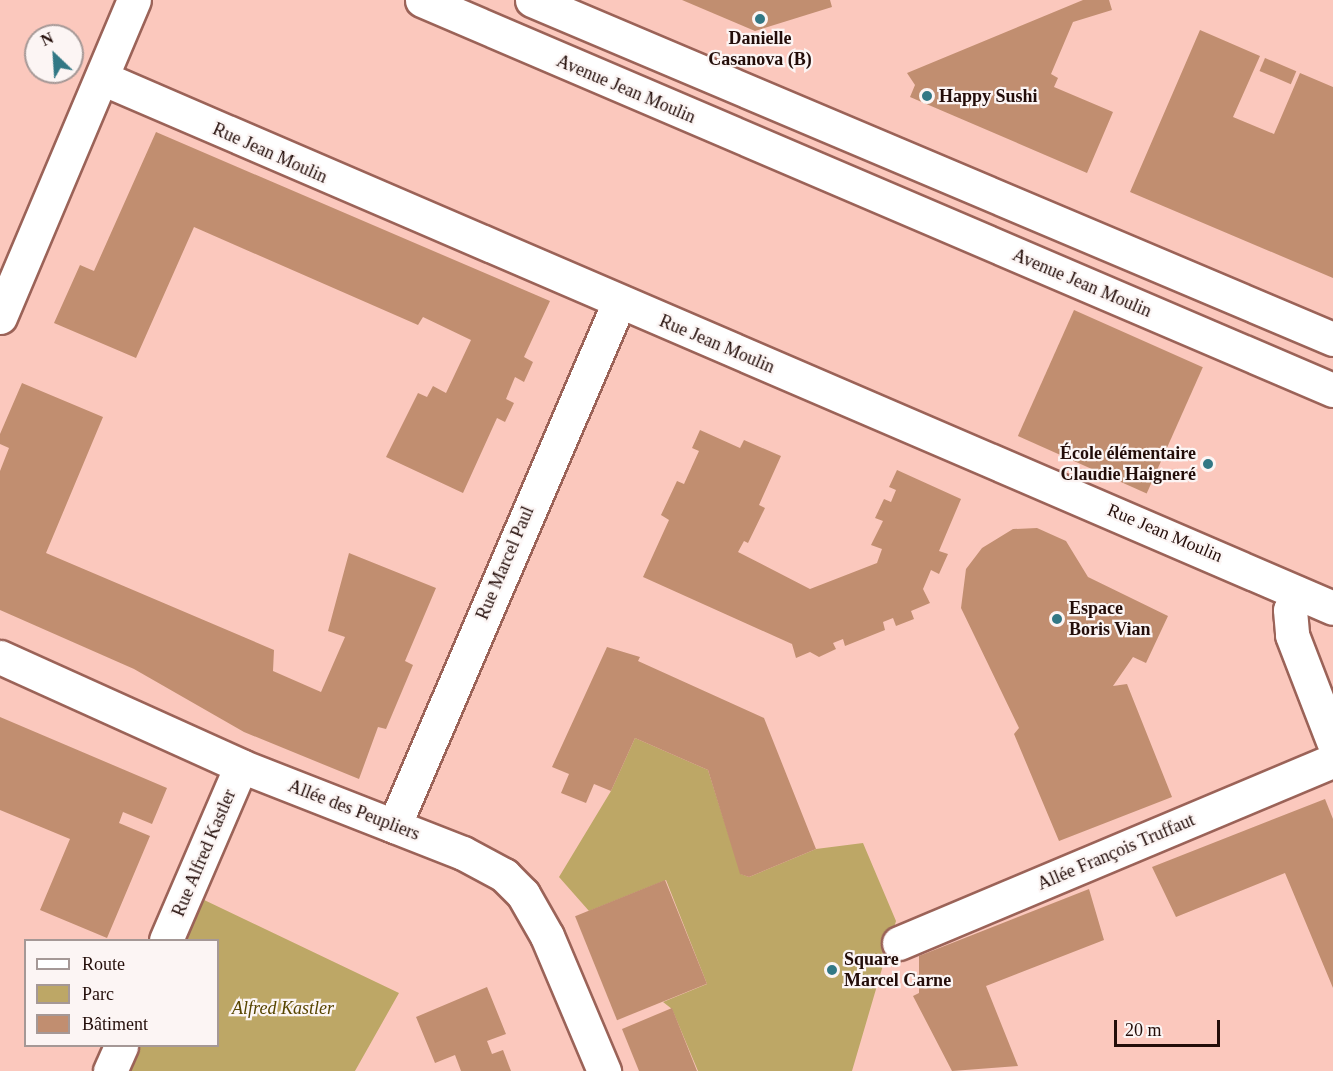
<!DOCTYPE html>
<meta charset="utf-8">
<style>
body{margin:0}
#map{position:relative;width:1333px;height:1071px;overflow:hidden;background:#fbc8bd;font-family:"Times New Roman",serif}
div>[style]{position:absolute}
.green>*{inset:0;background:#bda766}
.building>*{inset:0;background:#c18e70;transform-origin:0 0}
.roads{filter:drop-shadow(2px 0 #9b6358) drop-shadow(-2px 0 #9b6358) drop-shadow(0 2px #9b6358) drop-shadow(0 -2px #9b6358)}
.minor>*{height:33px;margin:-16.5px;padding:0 16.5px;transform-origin:16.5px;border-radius:16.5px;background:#fff}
.dots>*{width:16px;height:16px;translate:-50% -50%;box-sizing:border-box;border:3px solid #fcf5f4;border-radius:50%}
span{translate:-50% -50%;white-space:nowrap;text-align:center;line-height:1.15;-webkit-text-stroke:4.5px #fcf5f4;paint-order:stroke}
.poi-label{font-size:18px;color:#230d09;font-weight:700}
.left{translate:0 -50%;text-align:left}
.right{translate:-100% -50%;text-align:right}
.street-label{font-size:18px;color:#230d09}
.park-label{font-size:18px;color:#574500;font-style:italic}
.legend{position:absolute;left:24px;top:939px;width:195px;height:108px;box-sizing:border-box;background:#fcf5f4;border:2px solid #a59896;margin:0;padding:8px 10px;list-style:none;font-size:18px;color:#230d09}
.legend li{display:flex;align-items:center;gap:12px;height:30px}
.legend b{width:30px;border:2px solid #a59896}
.north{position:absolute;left:24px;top:24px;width:60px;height:60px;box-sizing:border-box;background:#fcf5f4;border:2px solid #a59896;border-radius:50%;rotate:335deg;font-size:16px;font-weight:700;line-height:24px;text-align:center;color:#230d09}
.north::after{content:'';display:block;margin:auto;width:21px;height:27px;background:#327885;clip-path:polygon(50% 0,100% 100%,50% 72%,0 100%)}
.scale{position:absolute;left:1114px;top:1020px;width:106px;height:27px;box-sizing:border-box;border:3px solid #230d09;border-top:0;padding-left:8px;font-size:18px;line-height:21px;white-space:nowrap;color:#230d09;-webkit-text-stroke:4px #fcf5f4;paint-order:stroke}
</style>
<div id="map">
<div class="green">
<div style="clip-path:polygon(635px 738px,708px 770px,741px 874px,749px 877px,816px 849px,863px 843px,896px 921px,852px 1071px,698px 1071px,672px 1009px,663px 1002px,707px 984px,666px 880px,589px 911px,559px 877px,611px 791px)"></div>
<div style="clip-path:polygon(200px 898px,399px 993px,355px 1071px,128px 1071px,139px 1046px,218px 1046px,218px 940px,183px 940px)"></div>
</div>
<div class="building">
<div style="clip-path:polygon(682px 0,830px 0,832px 7px,755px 31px)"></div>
<div style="clip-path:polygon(1083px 0,1109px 0,1112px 10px,1073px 22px,1051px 74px,1058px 78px,1054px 87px,1113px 112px,1087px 173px,910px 97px,915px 85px,907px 73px)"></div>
<div style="clip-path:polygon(1200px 30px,1260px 56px,1233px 117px,1274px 134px,1300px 73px,1333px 87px,1333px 278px,1130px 192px)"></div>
<div style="left:1265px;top:58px;width:34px;height:14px;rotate:23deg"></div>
<div style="clip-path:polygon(156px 132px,550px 301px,524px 357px,533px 362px,524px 382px,515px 377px,506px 399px,514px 403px,505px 422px,497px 418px,463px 493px,386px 457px,418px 393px,427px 397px,433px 386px,446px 393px,471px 340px,423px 317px,418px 325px,194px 227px,136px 358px,54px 323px,80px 265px,94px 271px)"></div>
<div style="left:1074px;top:310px;width:141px;height:138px;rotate:24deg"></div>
<div style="clip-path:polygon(22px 383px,103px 417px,46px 553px,274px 650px,273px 671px,321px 692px,345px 637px,328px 631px,349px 553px,436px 588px,405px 661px,413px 665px,386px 729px,378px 727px,359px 779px,244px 732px,134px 669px,0 610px,0 471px,9px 448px,0 444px,0 434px)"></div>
<div style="clip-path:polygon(700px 430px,740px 448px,744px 440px,781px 456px,759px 505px,765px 508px,748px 543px,744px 541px,738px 552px,810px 589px,877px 563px,882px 549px,871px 545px,883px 521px,875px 518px,884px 499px,891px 502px,896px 490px,889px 487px,897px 470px,961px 499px,939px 551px,948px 554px,939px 574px,931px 570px,923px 589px,930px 603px,911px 611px,914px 619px,896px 626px,893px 618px,883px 622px,885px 630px,845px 646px,843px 639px,833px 643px,836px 649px,819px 657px,810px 652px,796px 658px,792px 644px,643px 577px,669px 520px,661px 515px,677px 481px,684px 484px,699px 451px,692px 448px)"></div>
<div style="clip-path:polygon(1037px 528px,1066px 541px,1088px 577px,1168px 616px,1146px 663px,1133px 657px,1113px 686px,1127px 684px,1172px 797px,1059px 841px,1014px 734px,1019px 728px,961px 608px,966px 569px,982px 548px,1013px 529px)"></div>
<div style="clip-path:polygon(607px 647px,640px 657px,638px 661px,764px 718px,816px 849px,749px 877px,740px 874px,708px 770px,635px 738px,611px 791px,594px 784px,586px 803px,561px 793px,569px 774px,552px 767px)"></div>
<div style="clip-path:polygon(0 717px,167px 788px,152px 824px,123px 812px,119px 823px,150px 836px,107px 938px,40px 910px,70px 839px,0 810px)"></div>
<div style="clip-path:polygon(1325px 799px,1333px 819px,1333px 988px,1285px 873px,1176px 917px,1152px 867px)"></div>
<div style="left:665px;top:880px;width:112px;height:97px;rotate:68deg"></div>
<div style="clip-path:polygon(1089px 889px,1104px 940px,986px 986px,1018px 1066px,952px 1071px,913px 996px,919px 993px,919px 956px)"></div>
<div style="clip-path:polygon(487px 987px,506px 1034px,487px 1041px,492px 1054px,503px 1050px,511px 1071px,461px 1071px,455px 1055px,435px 1063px,416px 1017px)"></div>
<div style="clip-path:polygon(672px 1008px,697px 1071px,639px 1071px,622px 1029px)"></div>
</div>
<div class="roads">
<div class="minor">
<div style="left:422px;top:0;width:991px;rotate:23.18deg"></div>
<div style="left:532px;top:0;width:870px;rotate:22.94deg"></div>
<div style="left:102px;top:78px;width:1340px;rotate:23.29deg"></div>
<div style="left:0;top:317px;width:344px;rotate:-67.1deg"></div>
<div style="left:1297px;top:593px;width:18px;rotate:112deg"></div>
<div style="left:1290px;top:610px;width:25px;rotate:85deg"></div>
<div style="left:1292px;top:635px;width:114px;rotate:68.9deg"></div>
<div style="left:0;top:657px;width:265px;rotate:24.3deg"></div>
<div style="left:241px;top:766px;width:238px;rotate:21.4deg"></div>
<div style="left:463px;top:853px;width:47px;rotate:28.2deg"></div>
<div style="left:504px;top:875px;width:27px;rotate:45deg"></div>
<div style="left:523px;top:894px;width:48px;rotate:60.3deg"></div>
<div style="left:547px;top:936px;width:147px;rotate:67.1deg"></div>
<div style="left:394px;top:826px;width:570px;rotate:-66.76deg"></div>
<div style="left:166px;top:940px;width:189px;rotate:-66.7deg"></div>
<div style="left:899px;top:943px;width:471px;rotate:-22.8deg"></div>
<div style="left:110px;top:1071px;width:27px;rotate:-66deg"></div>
</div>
</div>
<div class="dots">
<div style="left:760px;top:19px;background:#327885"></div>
<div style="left:927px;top:96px;background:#327885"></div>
<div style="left:1208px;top:464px;background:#327885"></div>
<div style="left:1057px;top:619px;background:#327885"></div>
<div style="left:832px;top:970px;background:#327885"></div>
</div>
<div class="poi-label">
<span style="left:760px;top:49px">Danielle<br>Casanova (B)</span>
<span class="left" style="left:939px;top:96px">Happy Sushi</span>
<span class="right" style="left:1196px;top:464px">École élémentaire<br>Claudie Haigneré</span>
<span class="left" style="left:1069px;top:619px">Espace<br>Boris Vian</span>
<span class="left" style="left:844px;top:970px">Square<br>Marcel Carne</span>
</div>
<div class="street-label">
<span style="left:626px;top:89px;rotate:23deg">Avenue Jean Moulin</span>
<span style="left:270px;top:153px;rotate:24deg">Rue Jean Moulin</span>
<span style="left:1082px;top:283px;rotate:23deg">Avenue Jean Moulin</span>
<span style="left:717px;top:344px;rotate:23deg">Rue Jean Moulin</span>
<span style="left:1165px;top:533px;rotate:23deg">Rue Jean Moulin</span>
<span style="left:505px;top:563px;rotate:-67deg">Rue Marcel Paul</span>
<span style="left:354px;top:810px;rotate:21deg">Allée des Peupliers</span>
<span style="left:1116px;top:852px;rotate:-23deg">Allée François Truffaut</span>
<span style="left:204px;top:853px;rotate:-67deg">Rue Alfred Kastler</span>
</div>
<div class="park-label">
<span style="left:283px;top:1008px">Alfred Kastler</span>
</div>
<ul class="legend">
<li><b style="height:8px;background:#fff"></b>Route</li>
<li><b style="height:16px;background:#bda766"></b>Parc</li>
<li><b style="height:16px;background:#c18e70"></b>Bâtiment</li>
</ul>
<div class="north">N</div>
<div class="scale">20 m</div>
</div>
